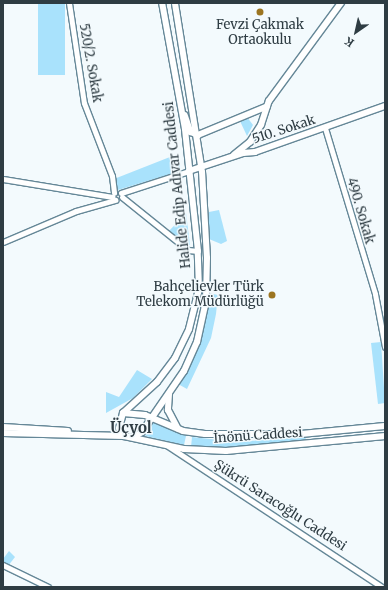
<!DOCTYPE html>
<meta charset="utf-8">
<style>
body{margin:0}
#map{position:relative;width:388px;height:590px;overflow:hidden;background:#f3fafd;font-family:Merriweather,serif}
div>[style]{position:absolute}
.green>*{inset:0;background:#a9e2fc;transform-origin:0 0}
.roads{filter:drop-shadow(1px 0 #658797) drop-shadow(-1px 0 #658797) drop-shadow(0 1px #658797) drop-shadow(0 -1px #658797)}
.tertiary>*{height:5px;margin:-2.5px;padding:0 2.5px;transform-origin:2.5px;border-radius:2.5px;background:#fff}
.secondary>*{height:5.5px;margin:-2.75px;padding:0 2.75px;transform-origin:2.75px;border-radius:2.75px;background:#fff}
.primary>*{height:6px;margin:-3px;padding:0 3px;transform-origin:3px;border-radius:3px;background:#fff}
.dots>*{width:11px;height:11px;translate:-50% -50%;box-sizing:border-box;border:2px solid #f3fafd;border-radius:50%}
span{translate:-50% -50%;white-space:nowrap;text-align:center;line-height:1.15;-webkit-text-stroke:3px #f3fafd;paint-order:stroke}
.poi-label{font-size:13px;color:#2e3c43}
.right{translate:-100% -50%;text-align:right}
.street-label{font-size:13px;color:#2e3c43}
.quarter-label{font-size:15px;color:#2e3c43;font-weight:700}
.frame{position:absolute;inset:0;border:4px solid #2e3c43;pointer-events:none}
.north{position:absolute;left:336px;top:12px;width:40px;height:40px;-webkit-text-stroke:3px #f3fafd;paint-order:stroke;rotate:214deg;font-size:11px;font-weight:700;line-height:16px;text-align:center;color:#2e3c43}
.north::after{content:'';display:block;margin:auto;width:14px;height:18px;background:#2e3c43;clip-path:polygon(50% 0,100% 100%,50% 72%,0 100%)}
</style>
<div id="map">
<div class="green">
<div style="left:38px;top:3px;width:27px;height:72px"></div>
<div style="clip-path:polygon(247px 117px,253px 125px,247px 136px,240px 121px)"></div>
<div style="clip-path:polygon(175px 155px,180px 161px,180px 171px,118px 190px,114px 179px)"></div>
<div style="clip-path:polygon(219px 210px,227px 241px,221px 244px,209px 239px,209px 212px)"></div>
<div style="clip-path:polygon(186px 213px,190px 245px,186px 245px,169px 231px)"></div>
<div style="clip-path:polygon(208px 293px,218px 295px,216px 314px,211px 338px,187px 389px,178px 384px,194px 355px)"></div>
<div style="clip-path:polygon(381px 342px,385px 403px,378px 404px,371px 343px)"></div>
<div style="clip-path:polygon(137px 370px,152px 379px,133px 398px,106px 413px,106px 392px,119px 397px)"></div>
<div style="clip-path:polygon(152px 421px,186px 436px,184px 445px,145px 436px)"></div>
<div style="clip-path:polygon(305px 436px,306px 440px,223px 448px,191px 447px,192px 437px,238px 442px)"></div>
<div style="clip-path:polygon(9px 551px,15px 557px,8px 566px,3px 563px,3px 559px)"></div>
</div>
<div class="roads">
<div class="tertiary">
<div style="left:69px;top:3px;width:101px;rotate:81.5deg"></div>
<div style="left:84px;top:103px;width:78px;rotate:69deg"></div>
<div style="left:112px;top:176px;width:17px;rotate:83deg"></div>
<div style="left:325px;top:128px;width:173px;rotate:73.2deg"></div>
<div style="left:375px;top:294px;width:54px;rotate:79.3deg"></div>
<div style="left:3px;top:179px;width:111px;rotate:9.3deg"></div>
<div style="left:121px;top:193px;width:71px;rotate:-17.9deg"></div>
<div style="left:122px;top:197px;width:85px;rotate:38.8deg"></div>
<div style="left:188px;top:250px;width:10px;rotate:6deg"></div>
<div style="left:3px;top:242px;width:79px;rotate:-23deg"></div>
<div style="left:76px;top:211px;width:41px;rotate:-15.8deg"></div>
<div style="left:168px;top:446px;width:256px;rotate:33.4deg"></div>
<div style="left:3px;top:565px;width:50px;rotate:26.1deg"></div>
</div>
<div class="secondary">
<div style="left:185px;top:115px;width:18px;rotate:71deg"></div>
<div style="left:191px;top:132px;width:8px;rotate:23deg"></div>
<div style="left:198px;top:135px;width:74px;rotate:-22.4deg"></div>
<div style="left:234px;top:155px;width:21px;rotate:-39deg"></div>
<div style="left:250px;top:142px;width:20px;rotate:-57deg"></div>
<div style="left:261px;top:125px;width:25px;rotate:-72deg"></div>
<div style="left:269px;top:101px;width:122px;rotate:-53.7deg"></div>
<div style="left:189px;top:171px;width:57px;rotate:-18.4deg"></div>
<div style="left:243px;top:153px;width:12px;rotate:-5deg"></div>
<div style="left:255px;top:152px;width:138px;rotate:-19.5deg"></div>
</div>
<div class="primary">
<div style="left:169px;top:394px;width:16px;rotate:94deg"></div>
<div style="left:168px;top:410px;width:21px;rotate:62deg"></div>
<div style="left:123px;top:413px;width:22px;rotate:5deg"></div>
<div style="left:145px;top:415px;width:41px;rotate:22.8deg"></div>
<div style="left:183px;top:431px;width:22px;rotate:8deg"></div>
<div style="left:205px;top:434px;width:96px"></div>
<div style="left:301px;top:434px;width:84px;rotate:-5.4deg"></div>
<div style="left:3px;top:427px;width:65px;rotate:3.5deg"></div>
<div style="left:3px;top:433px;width:121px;rotate:1.4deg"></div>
<div style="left:124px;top:436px;width:61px;rotate:12.2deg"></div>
<div style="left:184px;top:449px;width:42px;rotate:2.7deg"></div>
<div style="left:226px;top:451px;width:160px;rotate:-5.4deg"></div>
<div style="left:124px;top:436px;width:9px;rotate:-122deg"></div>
<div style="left:119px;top:428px;width:16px;rotate:-75deg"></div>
<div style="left:123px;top:413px;width:46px;rotate:-42.4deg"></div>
<div style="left:157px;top:382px;width:30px;rotate:-53deg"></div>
<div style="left:175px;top:358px;width:32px;rotate:-64deg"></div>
<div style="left:189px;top:329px;width:41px;rotate:-76deg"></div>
<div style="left:199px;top:289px;width:38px;rotate:-92deg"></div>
<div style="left:198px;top:251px;width:123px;rotate:-96.1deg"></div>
<div style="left:185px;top:129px;width:128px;rotate:-100.3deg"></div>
<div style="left:134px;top:437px;width:9px;rotate:-32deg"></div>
<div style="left:142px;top:432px;width:74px;rotate:-55.5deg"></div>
<div style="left:184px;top:371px;width:32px;rotate:-66deg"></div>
<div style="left:197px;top:342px;width:42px;rotate:-77.6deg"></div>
<div style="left:206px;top:301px;width:43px;rotate:-88.7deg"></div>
<div style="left:207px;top:258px;width:86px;rotate:-93.3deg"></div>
<div style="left:202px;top:172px;width:171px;rotate:-99.1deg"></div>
</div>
</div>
<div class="dots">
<div style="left:260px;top:12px;background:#9c7521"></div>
<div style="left:272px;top:295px;background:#9c7521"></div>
</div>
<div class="poi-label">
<span style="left:260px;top:33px">Fevzi Çakmak<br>Ortaokulu</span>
<span class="right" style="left:264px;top:295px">Bahçelievler Türk<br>Telekom Müdürlüğü</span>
</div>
<div class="street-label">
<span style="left:90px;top:63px;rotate:80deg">520/2. Sokak</span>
<span style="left:284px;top:130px;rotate:-18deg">510. Sokak</span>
<span style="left:178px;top:185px;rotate:-96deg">Halide Edip Adıvar Caddesi</span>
<span style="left:360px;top:211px;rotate:74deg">490. Sokak</span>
<span style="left:258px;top:436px;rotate:-4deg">İnönü Caddesi</span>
<span style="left:280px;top:506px;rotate:33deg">Şükrü Saracoğlu Caddesi</span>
</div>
<div class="quarter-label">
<span style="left:131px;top:428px">Üçyol</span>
</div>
<div class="frame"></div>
<div class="north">K</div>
</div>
